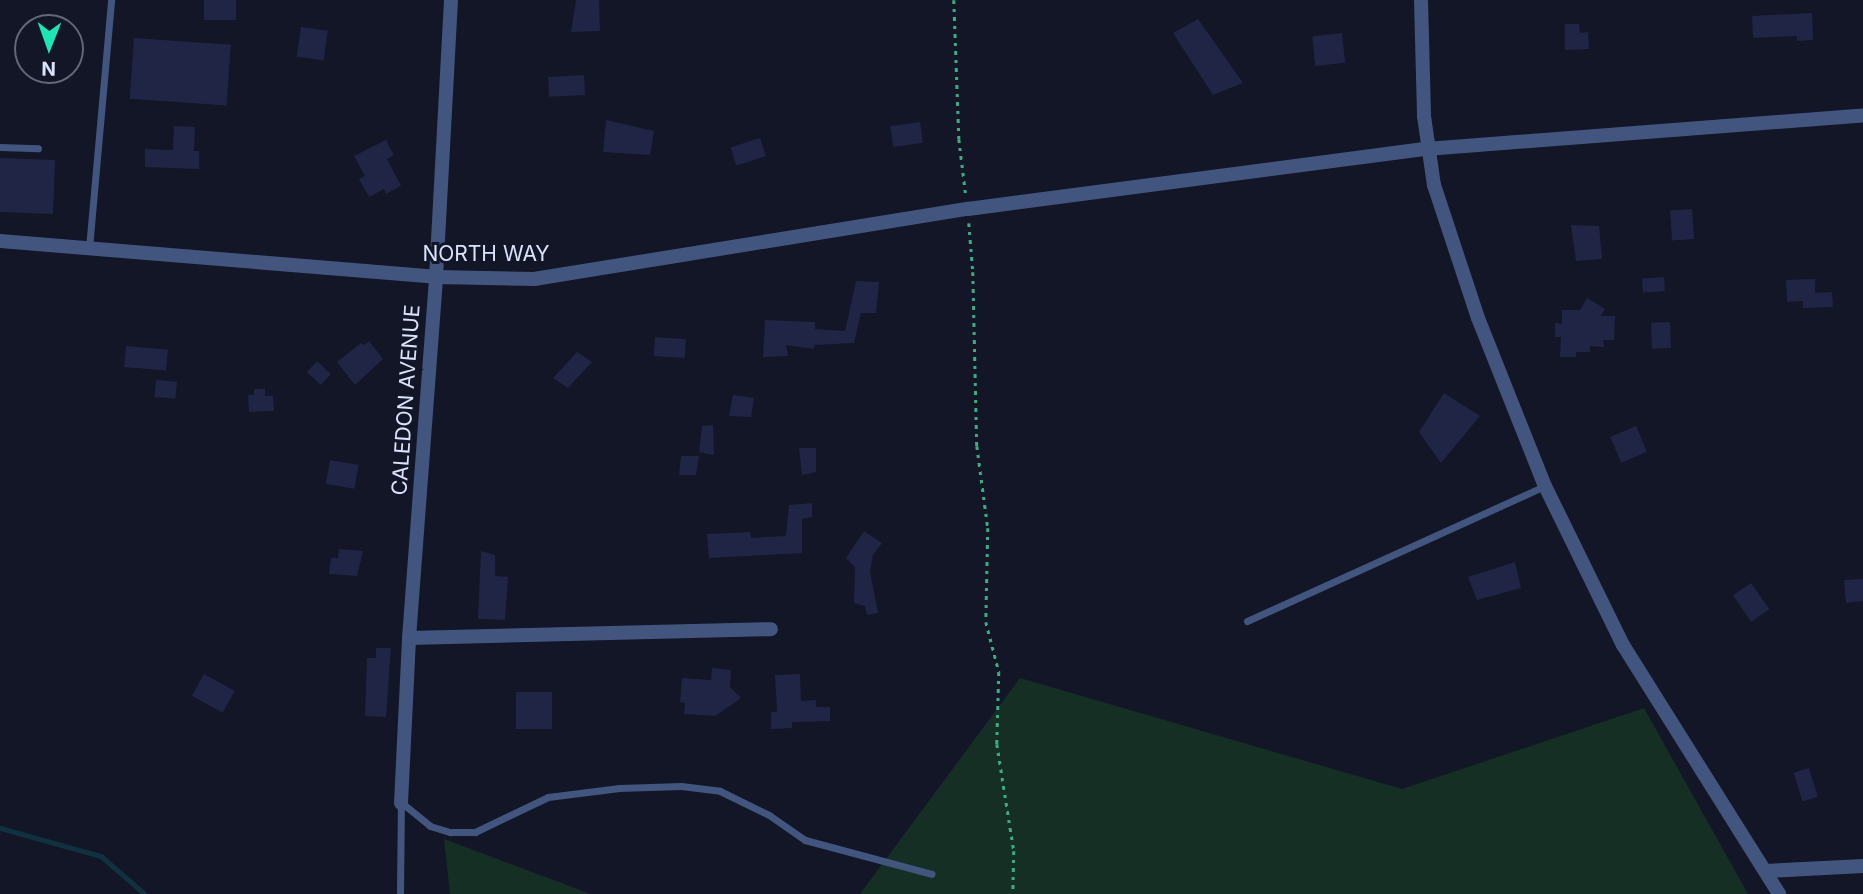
<!DOCTYPE html>
<style>
body{margin:0}
#map{position:relative;width:1863px;height:894px;overflow:hidden;background:#121626;font-family:Inter,sans-serif}
div>[style]{position:absolute}
.green>*{inset:0;background:#162f25}
.stream>*{height:4.5px;margin:-2.25px;padding:0 2.25px;transform-origin:2.25px;border-radius:2.25px;background:#103240}
.building>*{inset:0;background:#202545;transform-origin:0 0}
.path>*{height:2.5px;margin-top:-1.25px;transform-origin:0;background:repeating-linear-gradient(90deg,#3dac7f 0 3.5px,transparent 0 8.5px)}
.service>*{height:7px;margin:-3.5px;padding:0 3.5px;transform-origin:3.5px;border-radius:3.5px;background:#42557f}
.minor>*{height:14px;margin:-7px;padding:0 7px;transform-origin:7px;border-radius:7px;background:#42557f}
span{translate:-50% -50%;white-space:nowrap;text-align:center;line-height:1.15;-webkit-text-stroke:6px #121626;paint-order:stroke}
.street-label{font-size:21px;color:#dbe2fb}
.north{position:absolute;left:14px;top:14px;width:70px;height:70px;box-sizing:border-box;background:#121626;border:2px solid #62687b;border-radius:50%;rotate:181deg;font-size:19px;font-weight:700;line-height:28px;text-align:center;color:#dbe2fb}
.north::after{content:'';display:block;margin:auto;width:24px;height:32px;background:#1ce6b5;clip-path:polygon(50% 0,100% 100%,50% 72%,0 100%)}
</style>
<div id="map">
<div class="green">
<div style="clip-path:polygon(1020px 678px,1402px 789px,1644px 708px,1748px 894px,860px 894px)"></div>
<div style="clip-path:polygon(444px 839px,591px 894px,450px 894px)"></div>
</div>
<div class="stream">
<div style="left:0;top:828px;width:105px;rotate:15.5deg"></div>
<div style="left:101px;top:856px;width:58px;rotate:40.8deg"></div>
</div>
<div class="building">
<div style="left:204px;top:0;width:32px;height:20px"></div>
<div style="clip-path:polygon(576px 0,599px 0,600px 31px,571px 32px)"></div>
<div style="clip-path:polygon(1812px 13px,1813px 40px,1797px 41px,1797px 36px,1753px 38px,1752px 16px)"></div>
<div style="clip-path:polygon(1198px 19px,1243px 83px,1213px 95px,1173px 33px)"></div>
<div style="clip-path:polygon(1565px 24px,1579px 24px,1580px 33px,1588px 32px,1589px 49px,1565px 50px)"></div>
<div style="left:301px;top:27px;width:27px;height:30px;rotate:8deg"></div>
<div style="left:1342px;top:33px;width:30px;height:30px;rotate:84deg"></div>
<div style="left:134px;top:38px;width:97px;height:61px;rotate:4deg"></div>
<div style="left:584px;top:75px;width:20px;height:36px;rotate:87deg"></div>
<div style="clip-path:polygon(606px 120px,654px 131px,650px 155px,603px 152px)"></div>
<div style="left:920px;top:122px;width:21px;height:30px;rotate:82deg"></div>
<div style="clip-path:polygon(174px 126px,195px 127px,194px 151px,199px 151px,199px 169px,145px 167px,145px 149px,173px 150px)"></div>
<div style="left:760px;top:138px;width:19px;height:31px;rotate:72deg"></div>
<div style="clip-path:polygon(386px 140px,394px 155px,387px 159px,401px 186px,386px 194px,384px 189px,369px 197px,359px 179px,365px 176px,354px 156px)"></div>
<div style="left:0;top:158px;width:55px;height:54px;rotate:2deg"></div>
<div style="left:1692px;top:209px;width:30px;height:22px;rotate:86deg"></div>
<div style="clip-path:polygon(1571px 225px,1599px 226px,1602px 259px,1576px 261px)"></div>
<div style="left:1664px;top:277px;width:14px;height:22px;rotate:86deg"></div>
<div style="clip-path:polygon(1815px 279px,1815px 293px,1832px 292px,1833px 307px,1803px 308px,1803px 301px,1787px 302px,1786px 280px)"></div>
<div style="clip-path:polygon(856px 281px,879px 282px,876px 313px,861px 313px,854px 343px,814px 345px,814px 349px,786px 345px,788px 356px,763px 357px,765px 320px,815px 322px,815px 329px,845px 331px)"></div>
<div style="clip-path:polygon(1587px 298px,1605px 309px,1601px 316px,1615px 316px,1614px 340px,1603px 340px,1604px 347px,1590px 346px,1590px 352px,1576px 352px,1576px 357px,1560px 357px,1561px 337px,1555px 337px,1555px 323px,1562px 324px,1562px 310px,1580px 310px)"></div>
<div style="left:1670px;top:322px;width:26px;height:19px;rotate:88deg"></div>
<div style="left:655px;top:337px;width:31px;height:19px;rotate:4deg"></div>
<div style="clip-path:polygon(369px 341px,383px 359px,355px 385px,337px 362px,361px 343px,364px 345px)"></div>
<div style="left:126px;top:346px;width:42px;height:21px;rotate:5deg"></div>
<div style="clip-path:polygon(577px 352px,592px 362px,568px 388px,553px 378px)"></div>
<div style="left:317px;top:361px;width:19px;height:15px;rotate:43deg"></div>
<div style="left:156px;top:380px;width:21px;height:17px;rotate:5deg"></div>
<div style="clip-path:polygon(254px 389px,265px 389px,265px 396px,273px 396px,274px 411px,249px 412px,248px 395px,254px 395px)"></div>
<div style="clip-path:polygon(1444px 393px,1480px 416px,1441px 463px,1419px 432px)"></div>
<div style="clip-path:polygon(733px 395px,754px 398px,751px 417px,729px 416px)"></div>
<div style="clip-path:polygon(713px 425px,714px 455px,699px 452px,702px 426px)"></div>
<div style="left:1636px;top:426px;width:28px;height:28px;rotate:67deg"></div>
<div style="clip-path:polygon(799px 448px,816px 448px,816px 472px,802px 475px)"></div>
<div style="clip-path:polygon(681px 456px,699px 456px,696px 475px,679px 475px)"></div>
<div style="left:330px;top:460px;width:29px;height:24px;rotate:10deg"></div>
<div style="clip-path:polygon(812px 503px,812px 517px,802px 519px,802px 553px,709px 558px,707px 534px,750px 532px,751px 538px,786px 536px,789px 505px)"></div>
<div style="clip-path:polygon(864px 531px,882px 543px,873px 555px,870px 571px,878px 613px,867px 615px,865px 606px,854px 603px,855px 567px,846px 558px)"></div>
<div style="clip-path:polygon(339px 549px,363px 551px,357px 576px,329px 574px,331px 558px,338px 558px)"></div>
<div style="clip-path:polygon(481px 551px,495px 555px,495px 576px,508px 577px,505px 620px,478px 619px)"></div>
<div style="clip-path:polygon(1515px 562px,1521px 588px,1477px 600px,1468px 577px)"></div>
<div style="clip-path:polygon(1863px 579px,1863px 601px,1846px 603px,1844px 580px)"></div>
<div style="left:1751px;top:583px;width:32px;height:22px;rotate:55deg"></div>
<div style="clip-path:polygon(376px 648px,391px 648px,386px 717px,365px 716px,367px 658px,376px 658px)"></div>
<div style="clip-path:polygon(712px 668px,731px 670px,730px 687px,741px 698px,715px 716px,684px 714px,685px 703px,680px 702px,682px 678px,711px 680px)"></div>
<div style="left:204px;top:674px;width:35px;height:25px;rotate:29deg"></div>
<div style="clip-path:polygon(800px 674px,801px 701px,816px 700px,816px 707px,830px 707px,830px 721px,792px 722px,792px 728px,771px 729px,771px 712px,777px 712px,775px 675px)"></div>
<div style="left:516px;top:692px;width:36px;height:37px"></div>
<div style="left:1809px;top:768px;width:30px;height:16px;rotate:73deg"></div>
</div>
<div class="path">
<div style="left:954px;top:0;width:139px;rotate:87.9deg"></div>
<div style="left:959px;top:139px;width:57px;rotate:83deg"></div>
<div style="left:969px;top:223px;width:49px;rotate:85.3deg"></div>
<div style="left:973px;top:272px;width:174px;rotate:88.7deg"></div>
<div style="left:977px;top:446px;width:83px;rotate:82.4deg"></div>
<div style="left:988px;top:528px;width:94px;rotate:91.2deg"></div>
<div style="left:986px;top:622px;width:52px;rotate:75.4deg"></div>
<div style="left:999px;top:672px;width:72px;rotate:91.6deg"></div>
<div style="left:997px;top:744px;width:108px;rotate:81deg"></div>
<div style="left:1014px;top:851px;width:43px;rotate:91.3deg"></div>
</div>
<div class="service">
<div style="left:0;top:147px;width:38px;rotate:2deg"></div>
<div style="left:89px;top:248px;width:249px;rotate:-84.9deg"></div>
<div style="left:1247px;top:621px;width:327px;rotate:-24.4deg"></div>
<div style="left:402px;top:803px;width:36px;rotate:39deg"></div>
<div style="left:430px;top:826px;width:21px;rotate:17deg"></div>
<div style="left:450px;top:832px;width:25px"></div>
<div style="left:475px;top:832px;width:81px;rotate:-25.6deg"></div>
<div style="left:548px;top:797px;width:72px;rotate:-7.2deg"></div>
<div style="left:619px;top:788px;width:62px;rotate:-1.8deg"></div>
<div style="left:681px;top:786px;width:39px;rotate:7deg"></div>
<div style="left:720px;top:791px;width:55px;rotate:26.1deg"></div>
<div style="left:769px;top:815px;width:44px;rotate:34.8deg"></div>
<div style="left:805px;top:840px;width:131px;rotate:15deg"></div>
<div style="left:400px;top:894px;width:91px;rotate:-89.4deg"></div>
</div>
<div class="minor">
<div style="left:1421px;top:0;width:116px;rotate:88.5deg"></div>
<div style="left:1424px;top:116px;width:70px;rotate:81.8deg"></div>
<div style="left:1434px;top:185px;width:140px;rotate:71.7deg"></div>
<div style="left:1478px;top:318px;width:181px;rotate:68.3deg"></div>
<div style="left:1545px;top:486px;width:177px;rotate:63.9deg"></div>
<div style="left:1623px;top:645px;width:294px;rotate:57.9deg"></div>
<div style="left:0;top:241px;width:437px;rotate:4.7deg"></div>
<div style="left:436px;top:277px;width:98px;rotate:1.2deg"></div>
<div style="left:534px;top:279px;width:440px;rotate:-9.2deg"></div>
<div style="left:968px;top:209px;width:462px;rotate:-7.5deg"></div>
<div style="left:1426px;top:149px;width:438px;rotate:-4.4deg"></div>
<div style="left:409px;top:638px;width:362px;rotate:-1.4deg"></div>
<div style="left:401px;top:803px;width:165px;rotate:-87.2deg"></div>
<div style="left:409px;top:638px;width:362px;rotate:-85.7deg"></div>
<div style="left:436px;top:277px;width:277px;rotate:-86.9deg"></div>
<div style="left:1766px;top:871px;width:97px;rotate:-3deg"></div>
</div>
<div class="street-label">
<span style="left:486px;top:254px">NORTH WAY</span>
<span style="left:406px;top:400px;rotate:-86deg">CALEDON AVENUE</span>
</div>
<div class="north">N</div>
</div>
